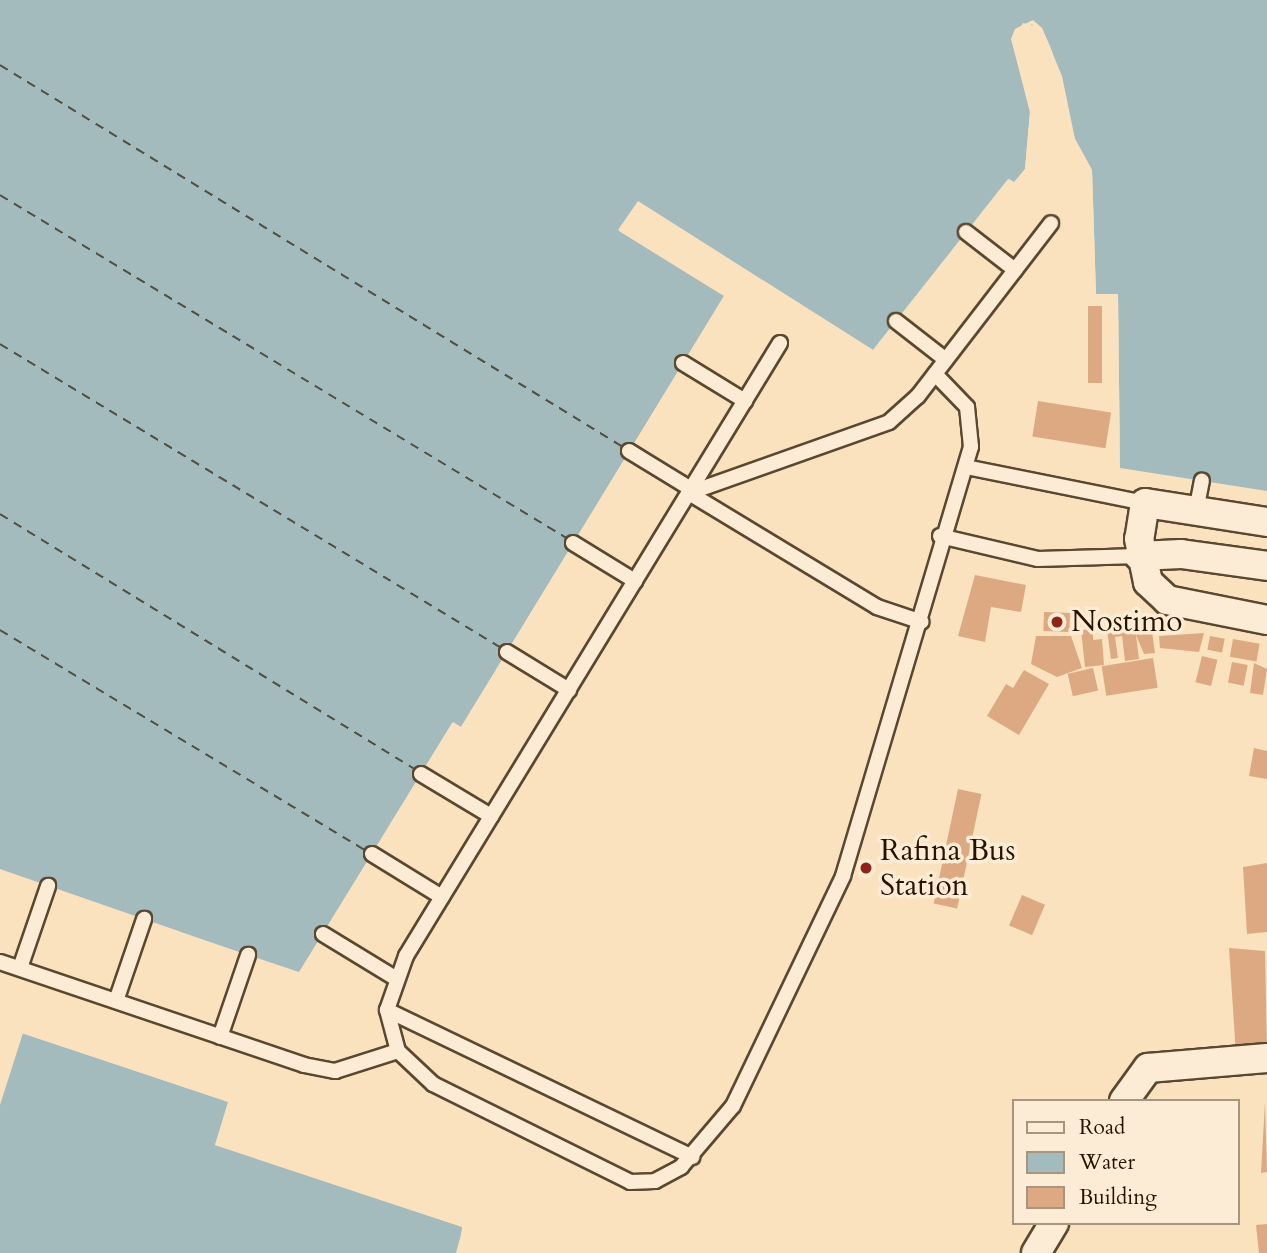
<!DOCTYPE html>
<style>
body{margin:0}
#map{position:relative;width:1267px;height:1253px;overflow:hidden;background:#fae2be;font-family:Cardo,serif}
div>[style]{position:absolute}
.water>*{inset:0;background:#a4bbbd}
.pier>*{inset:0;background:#fae2be}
.ferry>*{height:2px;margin-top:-1px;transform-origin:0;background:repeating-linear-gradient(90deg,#514e42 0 9px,transparent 0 16px)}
.building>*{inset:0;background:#dda982;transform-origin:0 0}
.roads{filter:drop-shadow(2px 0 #5a4830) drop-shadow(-2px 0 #5a4830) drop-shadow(0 2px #5a4830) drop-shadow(0 -2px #5a4830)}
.lane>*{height:14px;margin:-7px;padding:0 7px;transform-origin:7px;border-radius:7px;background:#fcecd5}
.street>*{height:28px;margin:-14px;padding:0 14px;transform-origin:14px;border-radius:14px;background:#fcecd5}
.dots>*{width:19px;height:19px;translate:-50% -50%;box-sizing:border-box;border:4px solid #fcecd5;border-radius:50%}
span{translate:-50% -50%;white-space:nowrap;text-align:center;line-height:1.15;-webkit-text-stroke:7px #fcecd5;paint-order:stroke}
.poi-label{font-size:30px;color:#251400}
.left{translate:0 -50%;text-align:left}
.legend{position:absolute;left:1012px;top:1099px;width:228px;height:126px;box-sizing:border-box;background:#fcecd5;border:2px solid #a69680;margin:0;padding:9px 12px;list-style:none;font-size:21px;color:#251400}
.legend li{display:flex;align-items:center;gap:14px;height:35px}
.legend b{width:35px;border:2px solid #a69680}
</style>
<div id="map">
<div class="water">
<div style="clip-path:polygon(0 0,1267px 0,1267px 491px,1120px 468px,1118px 295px,1096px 294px,1092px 170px,1075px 139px,1062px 76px,1042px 28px,1023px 23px,1012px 39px,1030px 112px,1025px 169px,1014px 183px,1008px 179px,873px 350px,638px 202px,619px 231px,724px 296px,461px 727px,452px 723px,299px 973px,0 869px)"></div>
<div style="clip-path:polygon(0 1026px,229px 1102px,215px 1145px,463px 1227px,456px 1253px,0 1253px)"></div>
</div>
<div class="pier">
<div style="clip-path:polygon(1033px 20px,1042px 28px,1052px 51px,1075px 139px,1092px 170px,1096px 294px,1118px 294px,1120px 468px,1115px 298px,1092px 295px,1089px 171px,1071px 140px,1058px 77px,1032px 24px,1015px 39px,1033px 112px,1028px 171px,1016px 185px,1009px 184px,874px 353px,639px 206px,623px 229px,727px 298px,464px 729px,454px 727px,302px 975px,0 873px,299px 972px,453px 722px,461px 727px,724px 296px,618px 230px,638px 201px,873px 350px,1009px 179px,1014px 182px,1025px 169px,1030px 112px,1011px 39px,1015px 29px)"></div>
<div style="clip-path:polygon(0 1022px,230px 1099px,219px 1143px,464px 1224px,459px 1253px,462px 1227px,215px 1145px,228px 1102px,23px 1033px,0 1105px)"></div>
</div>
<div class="ferry">
<div style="left:0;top:65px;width:731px;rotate:31.52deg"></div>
<div style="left:0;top:195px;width:664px;rotate:31.2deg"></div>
<div style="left:0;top:344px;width:588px;rotate:31.23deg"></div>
<div style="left:0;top:514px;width:490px;rotate:31.6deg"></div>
<div style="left:0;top:630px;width:430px;rotate:31.1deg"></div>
</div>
<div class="building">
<div style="left:1088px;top:306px;width:14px;height:77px"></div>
<div style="left:1038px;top:401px;width:74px;height:36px;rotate:9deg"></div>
<div style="clip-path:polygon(975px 575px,1026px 585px,1021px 612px,991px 607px,985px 642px,958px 636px)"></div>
<div style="left:1044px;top:612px;width:26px;height:19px;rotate:2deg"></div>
<div style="clip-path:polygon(1151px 624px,1155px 653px,1144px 654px,1136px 635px,1139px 659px,1125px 661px,1122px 636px,1115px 637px,1118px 658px,1111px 659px,1107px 630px)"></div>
<div style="clip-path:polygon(1093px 629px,1093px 640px,1102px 639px,1104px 665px,1085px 667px,1081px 630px)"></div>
<div style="clip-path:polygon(1204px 633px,1199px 652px,1160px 648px,1159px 636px)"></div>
<div style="clip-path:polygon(1036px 636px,1071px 636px,1082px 668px,1057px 677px,1031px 664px)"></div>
<div style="left:1210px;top:636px;width:15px;height:14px;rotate:11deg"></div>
<div style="left:1233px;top:639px;width:27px;height:18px;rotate:10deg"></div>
<div style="left:1202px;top:656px;width:16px;height:27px;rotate:14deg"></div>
<div style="left:1153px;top:658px;width:30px;height:52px;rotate:81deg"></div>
<div style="left:1232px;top:662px;width:16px;height:21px;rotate:11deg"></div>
<div style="clip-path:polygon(1254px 663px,1267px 669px,1263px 695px,1250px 693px)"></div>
<div style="left:1093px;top:668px;width:23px;height:26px;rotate:77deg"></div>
<div style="clip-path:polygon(1024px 670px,1049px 684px,1019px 735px,987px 716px,1006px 684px,1013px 688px)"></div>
<div style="clip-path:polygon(1254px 748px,1267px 751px,1267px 779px,1249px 776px)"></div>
<div style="left:958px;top:789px;width:24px;height:117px;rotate:12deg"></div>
<div style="clip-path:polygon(1267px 863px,1267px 932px,1247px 934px,1243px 867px)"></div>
<div style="left:1022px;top:895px;width:25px;height:33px;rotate:23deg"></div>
<div style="clip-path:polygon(1229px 948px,1265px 951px,1267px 1051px,1236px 1055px)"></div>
<div style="clip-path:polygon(1265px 1102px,1267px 1172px,1261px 1173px)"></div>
<div style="clip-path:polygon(1267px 1224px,1267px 1253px,1259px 1253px,1256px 1225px)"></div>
</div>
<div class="roads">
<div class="lane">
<div style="left:966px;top:232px;width:62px;rotate:37.8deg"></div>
<div style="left:896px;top:321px;width:63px;rotate:38deg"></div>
<div style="left:780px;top:343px;width:718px;rotate:121.39deg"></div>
<div style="left:406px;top:956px;width:57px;rotate:109.4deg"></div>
<div style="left:387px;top:1010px;width:42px;rotate:75deg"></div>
<div style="left:398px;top:1051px;width:48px;rotate:43.3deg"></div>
<div style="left:433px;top:1084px;width:220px;rotate:26.4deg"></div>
<div style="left:630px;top:1182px;width:25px;rotate:-2deg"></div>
<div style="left:655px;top:1181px;width:30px;rotate:-28deg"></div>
<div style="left:681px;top:1167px;width:80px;rotate:-49.6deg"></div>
<div style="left:733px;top:1106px;width:255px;rotate:-64.4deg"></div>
<div style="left:843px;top:876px;width:448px;rotate:-73.4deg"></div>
<div style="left:971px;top:447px;width:40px;rotate:-95.7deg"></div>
<div style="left:967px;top:407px;width:46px;rotate:-134.1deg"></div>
<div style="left:683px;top:363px;width:73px;rotate:31.5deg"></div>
<div style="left:629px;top:451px;width:73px;rotate:31.5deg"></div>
<div style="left:966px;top:467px;width:183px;rotate:11.4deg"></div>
<div style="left:689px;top:493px;width:212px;rotate:-19.5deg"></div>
<div style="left:889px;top:422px;width:39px;rotate:-42deg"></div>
<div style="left:918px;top:396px;width:218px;rotate:-52.4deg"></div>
<div style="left:689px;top:493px;width:220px;rotate:31.2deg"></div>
<div style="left:877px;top:607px;width:47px;rotate:18.4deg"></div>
<div style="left:1196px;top:511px;width:31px;rotate:-79deg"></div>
<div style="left:940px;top:536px;width:101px;rotate:13.2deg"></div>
<div style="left:1038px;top:559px;width:101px;rotate:-1.7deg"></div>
<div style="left:573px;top:543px;width:73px;rotate:31.5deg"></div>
<div style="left:507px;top:652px;width:73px;rotate:31.5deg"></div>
<div style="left:421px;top:774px;width:82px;rotate:31deg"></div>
<div style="left:372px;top:854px;width:82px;rotate:31.6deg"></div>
<div style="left:323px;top:934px;width:84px;rotate:31.4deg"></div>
<div style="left:0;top:962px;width:321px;rotate:18.7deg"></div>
<div style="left:304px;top:1065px;width:32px;rotate:11deg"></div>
<div style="left:335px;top:1071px;width:66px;rotate:-17.6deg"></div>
<div style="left:20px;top:968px;width:87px;rotate:-71.1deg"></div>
<div style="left:116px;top:1001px;width:87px;rotate:-71.1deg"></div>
<div style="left:387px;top:1010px;width:339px;rotate:25.7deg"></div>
<div style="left:220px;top:1037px;width:87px;rotate:-71.1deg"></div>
</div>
<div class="street">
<div style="left:1267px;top:522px;width:123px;rotate:-171.1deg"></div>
<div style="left:1145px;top:503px;width:36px;rotate:99deg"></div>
<div style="left:1139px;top:539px;width:44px;rotate:78.2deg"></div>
<div style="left:1148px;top:582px;width:26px;rotate:43deg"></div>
<div style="left:1167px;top:600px;width:102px;rotate:11.3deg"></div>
<div style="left:1139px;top:556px;width:42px;rotate:-2.7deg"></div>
<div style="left:1181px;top:554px;width:87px;rotate:7.9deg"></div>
<div style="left:1124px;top:1101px;width:41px;rotate:-54deg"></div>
<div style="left:1148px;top:1068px;width:119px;rotate:-4.8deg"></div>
<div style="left:1036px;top:1253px;width:35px;rotate:-59deg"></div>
</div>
</div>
<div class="dots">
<div style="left:1057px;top:622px;background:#8f2418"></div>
<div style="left:866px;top:868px;background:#8f2418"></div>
</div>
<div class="poi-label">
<span class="left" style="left:1071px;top:622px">Nostimo</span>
<span class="left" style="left:880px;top:868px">Rafina Bus<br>Station</span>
</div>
<ul class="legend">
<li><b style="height:9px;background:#fcecd5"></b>Road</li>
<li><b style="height:19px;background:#a4bbbd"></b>Water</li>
<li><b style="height:19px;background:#dda982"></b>Building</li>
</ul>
</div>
